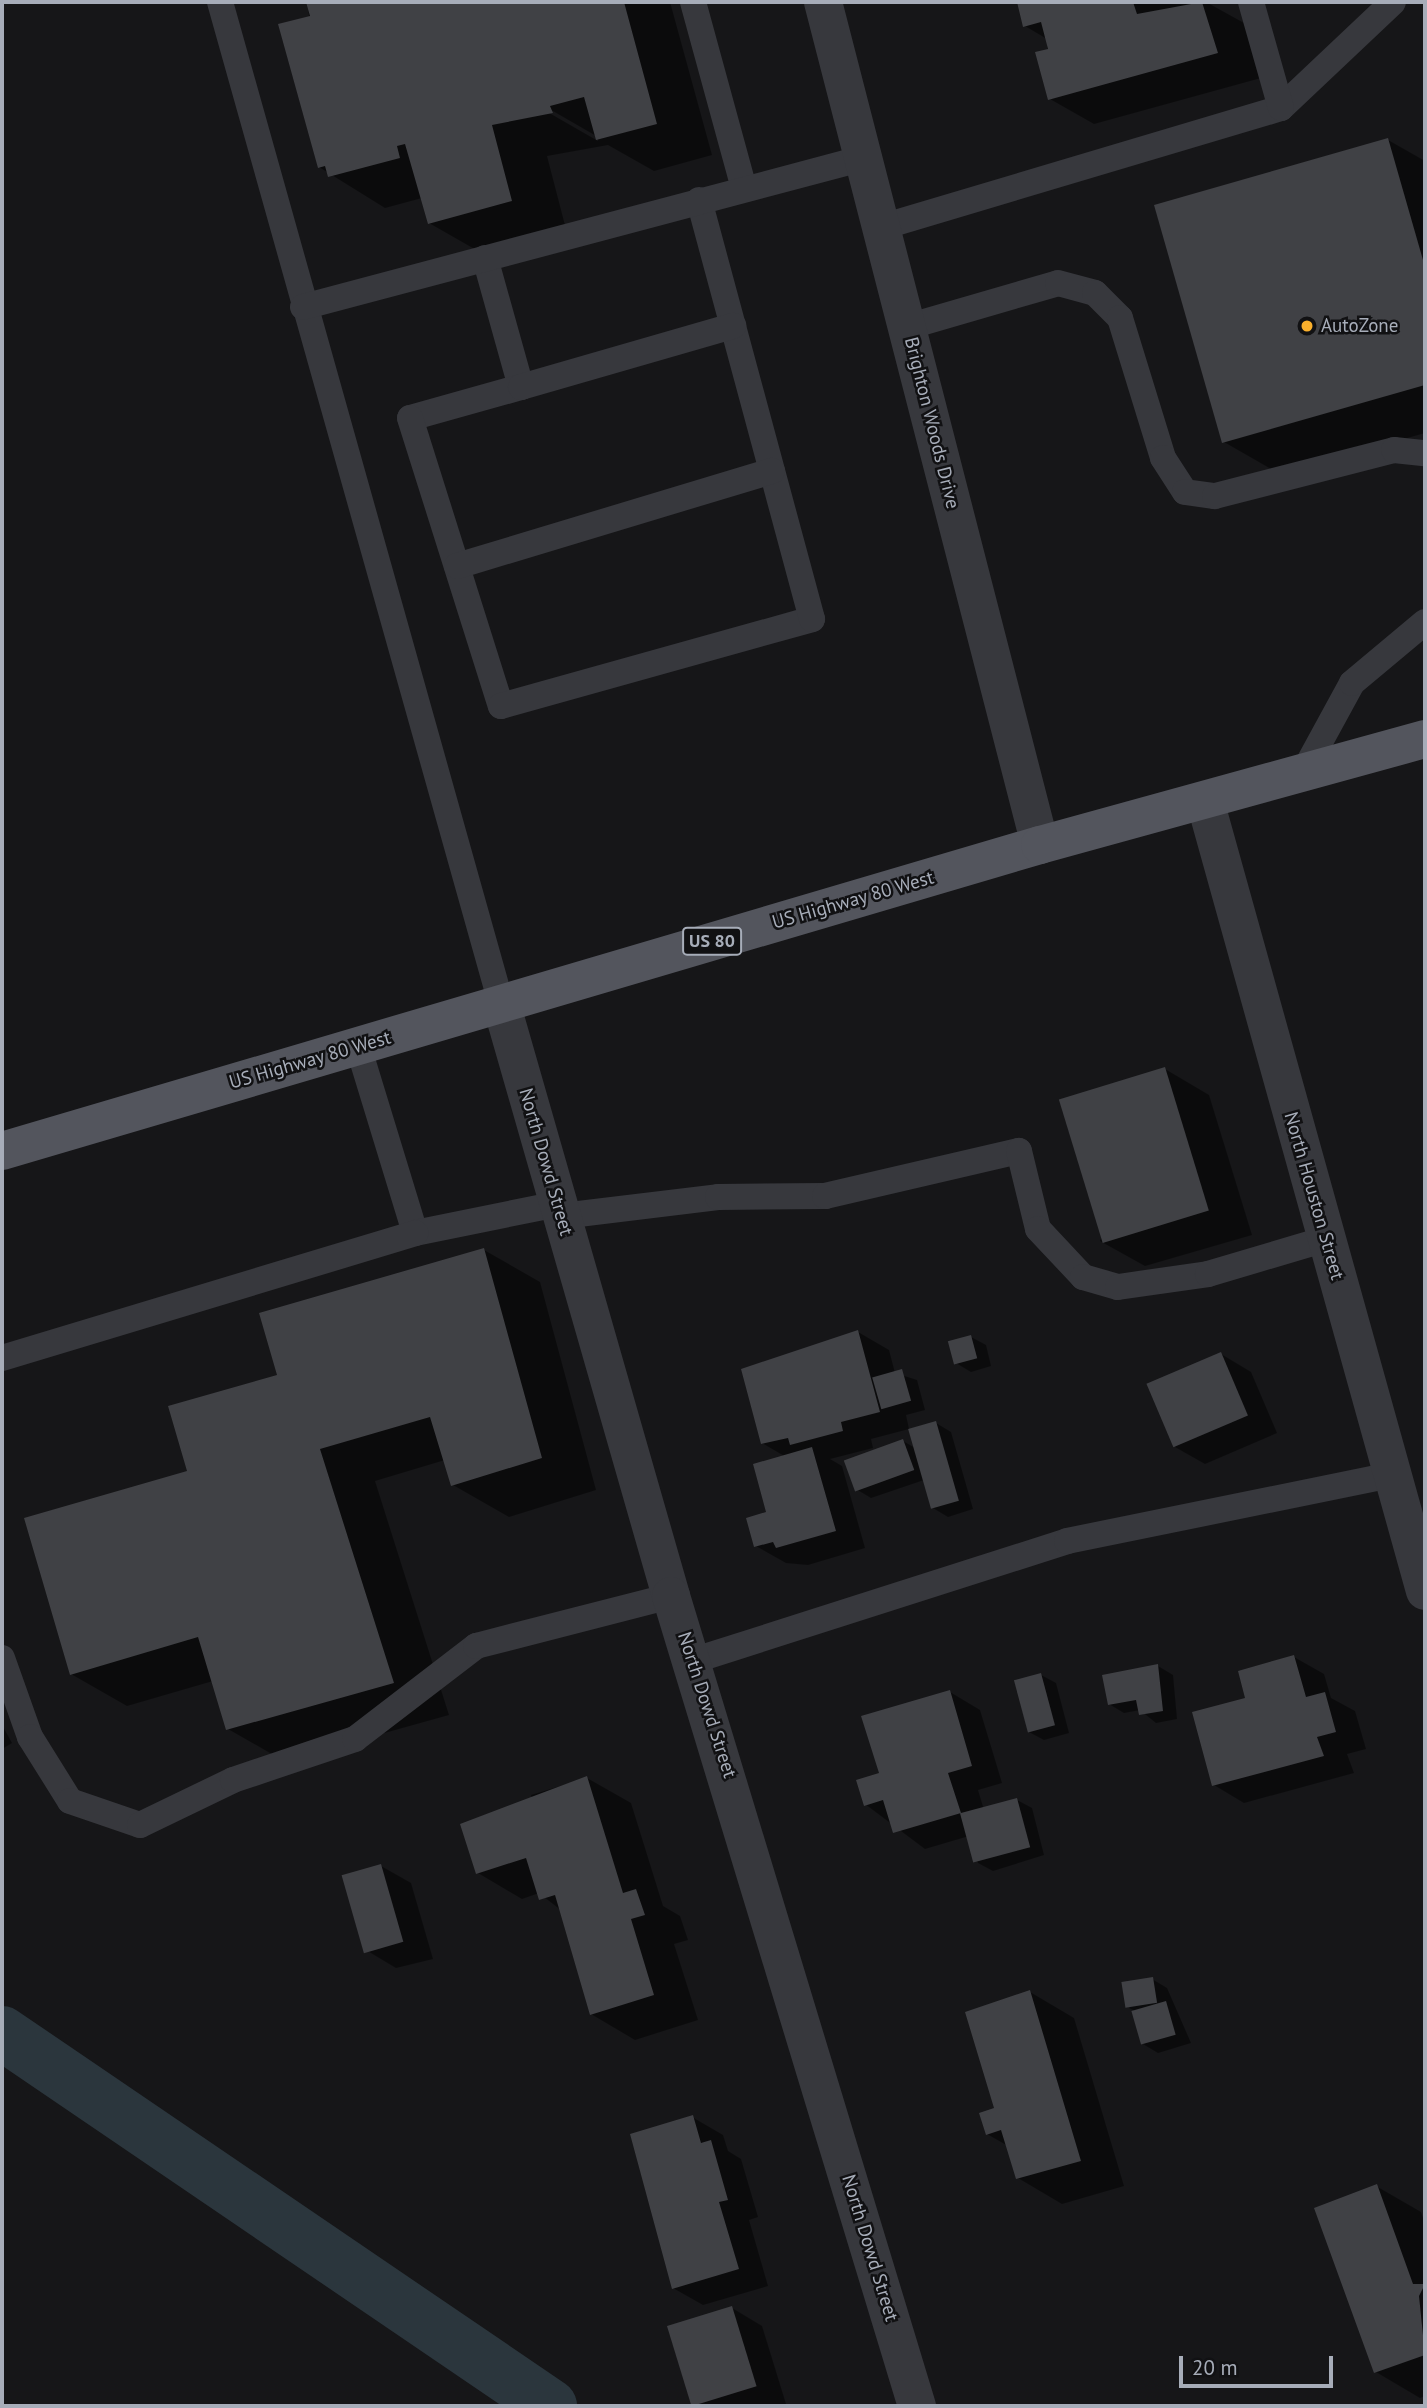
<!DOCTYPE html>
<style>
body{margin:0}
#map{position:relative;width:1427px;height:2408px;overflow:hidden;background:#161618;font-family:"PT Sans",sans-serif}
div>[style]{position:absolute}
.shadow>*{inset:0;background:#0007}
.canal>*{height:54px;margin:-27px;padding:0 27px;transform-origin:27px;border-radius:27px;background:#2b363d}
.building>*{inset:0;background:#404145;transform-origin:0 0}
.service>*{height:26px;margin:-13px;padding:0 13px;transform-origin:13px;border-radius:13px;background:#37383d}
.minor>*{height:38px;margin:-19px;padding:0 19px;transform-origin:19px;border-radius:19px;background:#37383d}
.primary>*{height:38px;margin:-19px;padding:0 19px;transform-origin:19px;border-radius:19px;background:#53555d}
.dots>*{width:19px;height:19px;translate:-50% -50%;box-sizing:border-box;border:4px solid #111113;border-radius:50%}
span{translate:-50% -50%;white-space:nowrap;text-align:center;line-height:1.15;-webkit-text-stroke:5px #111113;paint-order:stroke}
.shield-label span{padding:2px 5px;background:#111113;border:2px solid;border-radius:5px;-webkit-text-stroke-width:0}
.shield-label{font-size:18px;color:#a7adb9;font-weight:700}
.poi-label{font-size:19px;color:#a7adb9}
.left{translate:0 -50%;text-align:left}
.street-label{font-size:19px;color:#a7adb9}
.frame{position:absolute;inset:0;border:4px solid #a7adb9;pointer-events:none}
.scale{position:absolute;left:1179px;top:2356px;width:154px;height:32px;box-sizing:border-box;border:4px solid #a7adb9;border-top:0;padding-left:9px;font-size:21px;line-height:24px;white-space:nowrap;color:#a7adb9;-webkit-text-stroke:5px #111113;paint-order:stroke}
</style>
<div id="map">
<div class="shadow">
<div style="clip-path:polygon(evenodd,308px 2px,670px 2px,712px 155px,654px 171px,608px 145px,547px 156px,567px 233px,485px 255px,429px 223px,422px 198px,385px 208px,319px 167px,308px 2px,546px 107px,598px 137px,598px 141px,544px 110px,546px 107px)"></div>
<div style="clip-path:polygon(1018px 2px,1206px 2px,1244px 23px,1261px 78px,1094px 124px,1050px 99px,1047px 39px,1025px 26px)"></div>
<div style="clip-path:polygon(1388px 140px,1425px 161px,1425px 433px,1280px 474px,1224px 442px)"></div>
<div style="clip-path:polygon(1165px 1069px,1209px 1095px,1252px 1235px,1145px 1266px,1100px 1241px)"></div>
<div style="clip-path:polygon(484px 1250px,540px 1282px,596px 1490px,509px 1517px,453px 1485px,445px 1460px,375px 1481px,449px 1715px,284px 1761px,228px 1729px,213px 1681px,127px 1706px,71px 1674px,189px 1472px,279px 1376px)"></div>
<div style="clip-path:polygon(858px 1332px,889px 1350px,895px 1373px,917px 1380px,925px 1410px,906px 1415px,909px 1429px,871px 1439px,873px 1448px,830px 1459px,842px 1466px,865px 1548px,808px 1565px,786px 1563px,756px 1546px,786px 1457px,762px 1443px)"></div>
<div style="clip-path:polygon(971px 1337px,986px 1345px,991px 1366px,971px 1372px,956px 1363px)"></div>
<div style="clip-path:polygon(1221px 1354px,1251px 1372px,1277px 1433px,1205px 1464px,1175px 1447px)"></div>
<div style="clip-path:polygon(936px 1423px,951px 1432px,973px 1509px,948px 1517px,933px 1508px,924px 1480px,871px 1498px,856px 1489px,903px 1441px,915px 1448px)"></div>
<div style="clip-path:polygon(1294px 1657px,1324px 1674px,1331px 1698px,1355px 1711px,1366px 1749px,1347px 1754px,1354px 1773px,1244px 1803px,1214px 1785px,1247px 1699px)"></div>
<div style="clip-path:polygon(1158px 1666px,1173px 1675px,1177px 1719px,1156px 1723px,1140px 1710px,1124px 1713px,1109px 1704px)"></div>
<div style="clip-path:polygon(1041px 1675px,1056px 1683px,1069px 1733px,1044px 1740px,1029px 1732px)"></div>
<div style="clip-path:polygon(950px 1692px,980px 1710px,1002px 1783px,978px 1790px,984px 1810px,1017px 1800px,1032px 1808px,1044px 1855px,993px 1871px,978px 1863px,969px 1836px,925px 1849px,865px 1804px,881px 1775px)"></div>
<div style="clip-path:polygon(2px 1725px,12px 1743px,2px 1749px)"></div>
<div style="clip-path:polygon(587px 1778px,631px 1803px,663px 1906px,680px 1916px,688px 1940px,674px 1944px,698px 2020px,635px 2040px,591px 2014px,562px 1911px,539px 1893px,522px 1899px,478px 1873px,533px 1802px,531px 1795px)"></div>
<div style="clip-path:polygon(381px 1866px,411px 1883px,433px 1959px,396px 1968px,366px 1950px)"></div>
<div style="clip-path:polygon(1152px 1979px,1167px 1988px,1191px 2043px,1158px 2053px,1143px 2044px,1137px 2012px,1129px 2008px)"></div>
<div style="clip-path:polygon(1030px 1992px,1074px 2018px,1124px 2186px,1062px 2204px,1018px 2178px,1008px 2146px,987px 2134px)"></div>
<div style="clip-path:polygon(692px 2117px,723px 2135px,728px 2151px,741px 2159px,758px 2217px,749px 2220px,768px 2286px,703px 2305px,673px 2288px)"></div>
<div style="clip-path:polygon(1376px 2186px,1421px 2212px,1425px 2224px,1425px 2396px,1420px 2398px,1376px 2372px)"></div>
<div style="clip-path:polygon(732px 2308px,762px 2326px,786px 2404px,692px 2404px)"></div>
</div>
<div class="canal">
<div style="left:2px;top:2033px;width:663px;rotate:34.24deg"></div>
</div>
<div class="building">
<div style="clip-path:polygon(306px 2px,624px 2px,657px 124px,596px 140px,584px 97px,550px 106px,553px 113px,492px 125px,512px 201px,428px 224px,405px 144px,397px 146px,400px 158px,328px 177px,325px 166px,318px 168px,278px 24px,310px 16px)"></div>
<div style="clip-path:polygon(1017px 2px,1133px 2px,1137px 14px,1202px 2px,1218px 53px,1048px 100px,1035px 52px,1048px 49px,1041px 22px,1023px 27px)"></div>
<div style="clip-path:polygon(1388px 138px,1425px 267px,1425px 385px,1222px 443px,1154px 205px)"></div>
<div style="left:1165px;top:1067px;width:150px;height:111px;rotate:73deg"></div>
<div style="clip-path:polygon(484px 1248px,542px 1458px,451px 1486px,430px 1417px,320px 1449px,394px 1683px,226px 1730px,198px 1637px,70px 1675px,24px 1518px,187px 1471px,168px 1406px,277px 1375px,259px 1313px)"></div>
<div style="clip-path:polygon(858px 1330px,880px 1412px,841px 1422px,843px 1431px,790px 1445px,788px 1438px,761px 1444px,741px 1369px)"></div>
<div style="left:971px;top:1335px;width:24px;height:24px;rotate:75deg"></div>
<div style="left:1221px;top:1352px;width:69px;height:81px;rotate:67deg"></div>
<div style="left:902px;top:1369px;width:33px;height:31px;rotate:74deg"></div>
<div style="left:936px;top:1421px;width:83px;height:29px;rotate:74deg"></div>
<div style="left:903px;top:1439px;width:33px;height:63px;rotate:70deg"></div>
<div style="clip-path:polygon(812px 1447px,836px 1531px,776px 1548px,773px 1542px,754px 1547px,746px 1518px,766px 1512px,753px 1464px)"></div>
<div style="clip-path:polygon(1294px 1655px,1306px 1697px,1325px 1692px,1336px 1732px,1317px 1737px,1324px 1756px,1212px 1786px,1192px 1712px,1245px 1698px,1238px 1671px)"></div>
<div style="clip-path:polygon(1158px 1664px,1163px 1711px,1139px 1715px,1136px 1700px,1108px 1705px,1102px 1675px)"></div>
<div style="left:1041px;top:1673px;width:54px;height:28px;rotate:75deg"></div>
<div style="clip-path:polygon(950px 1690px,972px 1766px,948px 1773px,961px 1813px,893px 1833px,883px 1800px,864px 1806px,856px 1780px,879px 1773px,861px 1716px)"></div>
<div style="clip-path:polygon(587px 1776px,623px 1893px,636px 1889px,645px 1915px,631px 1919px,654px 1995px,590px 2015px,555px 1895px,539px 1900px,526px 1858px,476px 1874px,460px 1824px)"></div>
<div style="left:1017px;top:1798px;width:51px;height:59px;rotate:75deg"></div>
<div style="left:381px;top:1864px;width:81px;height:41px;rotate:74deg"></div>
<div style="left:1153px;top:1977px;width:26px;height:32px;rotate:81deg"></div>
<div style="clip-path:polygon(1030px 1990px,1081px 2161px,1016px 2179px,1001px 2130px,986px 2135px,979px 2113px,994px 2108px,965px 2012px)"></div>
<div style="left:1166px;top:2001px;width:35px;height:36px;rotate:74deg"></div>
<div style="clip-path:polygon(693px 2115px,701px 2143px,711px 2140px,728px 2200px,719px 2202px,739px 2269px,672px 2289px,630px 2134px)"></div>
<div style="clip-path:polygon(1377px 2184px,1413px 2284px,1425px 2284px,1419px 2296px,1425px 2355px,1374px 2373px,1314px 2208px)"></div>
<div style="left:732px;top:2306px;width:84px;height:68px;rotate:73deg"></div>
</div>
<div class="service">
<div style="left:220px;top:2px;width:1040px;rotate:74.32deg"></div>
<div style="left:693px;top:2px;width:193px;rotate:74.7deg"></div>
<div style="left:1281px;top:108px;width:154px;rotate:-43.4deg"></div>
<div style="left:882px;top:227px;width:416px;rotate:-16.6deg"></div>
<div style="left:1281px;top:108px;width:110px;rotate:-105.8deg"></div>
<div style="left:485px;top:258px;width:134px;rotate:74.4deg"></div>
<div style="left:521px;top:387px;width:115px;rotate:164.4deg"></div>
<div style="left:410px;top:418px;width:302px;rotate:72.5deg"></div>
<div style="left:501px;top:706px;width:323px;rotate:-15.6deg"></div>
<div style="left:812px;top:619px;width:434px;rotate:-105.1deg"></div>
<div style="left:303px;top:307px;width:580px;rotate:-14.87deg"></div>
<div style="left:907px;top:327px;width:157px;rotate:-16.2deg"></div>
<div style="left:1058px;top:283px;width:38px;rotate:15deg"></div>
<div style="left:1095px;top:293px;width:35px;rotate:45deg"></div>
<div style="left:1120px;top:318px;width:146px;rotate:72.9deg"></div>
<div style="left:1163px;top:458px;width:40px;rotate:57.1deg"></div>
<div style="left:1185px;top:492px;width:30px;rotate:8deg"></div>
<div style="left:1215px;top:496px;width:185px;rotate:-14.4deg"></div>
<div style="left:1394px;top:450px;width:31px;rotate:6deg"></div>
<div style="left:521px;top:387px;width:221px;rotate:-16.1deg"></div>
<div style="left:457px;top:566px;width:329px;rotate:-16.8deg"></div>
<div style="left:1303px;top:773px;width:102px;rotate:-61.4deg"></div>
<div style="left:1352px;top:683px;width:95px;rotate:-39.9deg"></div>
<div style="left:358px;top:1046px;width:195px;rotate:73deg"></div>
<div style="left:415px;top:1233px;width:146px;rotate:-11.5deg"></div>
<div style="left:562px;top:1216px;width:157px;rotate:-6.9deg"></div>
<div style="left:718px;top:1197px;width:107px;rotate:-0.5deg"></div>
<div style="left:825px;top:1196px;width:199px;rotate:-13.1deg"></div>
<div style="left:1019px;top:1151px;width:80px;rotate:76.3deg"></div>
<div style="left:1038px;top:1229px;width:66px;rotate:46.8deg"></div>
<div style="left:1083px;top:1277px;width:36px;rotate:16deg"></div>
<div style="left:1118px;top:1287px;width:91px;rotate:-8.2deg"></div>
<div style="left:1208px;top:1274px;width:123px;rotate:-16.5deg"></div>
<div style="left:2px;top:1358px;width:432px;rotate:-16.8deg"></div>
<div style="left:2px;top:1658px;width:84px;rotate:70.5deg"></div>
<div style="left:30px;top:1737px;width:75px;rotate:58deg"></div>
<div style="left:70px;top:1801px;width:74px;rotate:18.9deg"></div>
<div style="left:140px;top:1825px;width:103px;rotate:-25.8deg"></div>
<div style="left:233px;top:1780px;width:129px;rotate:-18.6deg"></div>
<div style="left:355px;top:1739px;width:153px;rotate:-37.5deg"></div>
<div style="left:476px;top:1646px;width:201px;rotate:-14.4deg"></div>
<div style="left:692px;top:1661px;width:394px;rotate:-17.7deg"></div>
<div style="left:1067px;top:1541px;width:332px;rotate:-11.5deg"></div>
</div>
<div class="minor">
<div style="left:823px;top:2px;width:870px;rotate:75.56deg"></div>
<div style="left:1205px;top:801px;width:820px;rotate:74.44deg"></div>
<div style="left:501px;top:1003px;width:617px;rotate:74deg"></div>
<div style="left:671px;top:1596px;width:847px;rotate:73.11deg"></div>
</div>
<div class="primary">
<div style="left:2px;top:1151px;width:1082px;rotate:-16.43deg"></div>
<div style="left:1040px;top:845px;width:399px;rotate:-15.4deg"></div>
</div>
<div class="dots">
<div style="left:1307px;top:326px;background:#fbb02c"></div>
</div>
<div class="shield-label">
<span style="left:712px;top:941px">US 80</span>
</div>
<div class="poi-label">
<span class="left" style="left:1321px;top:326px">AutoZone</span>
</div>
<div class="street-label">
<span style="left:932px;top:423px;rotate:76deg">Brighton Woods Drive</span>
<span style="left:853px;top:900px;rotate:-16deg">US Highway 80 West</span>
<span style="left:310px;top:1060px;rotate:-16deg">US Highway 80 West</span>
<span style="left:546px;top:1162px;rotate:74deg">North Dowd Street</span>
<span style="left:1314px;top:1196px;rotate:74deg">North Houston Street</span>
<span style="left:707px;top:1705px;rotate:72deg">North Dowd Street</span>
<span style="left:870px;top:2248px;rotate:73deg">North Dowd Street</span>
</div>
<div class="frame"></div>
<div class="scale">20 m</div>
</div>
